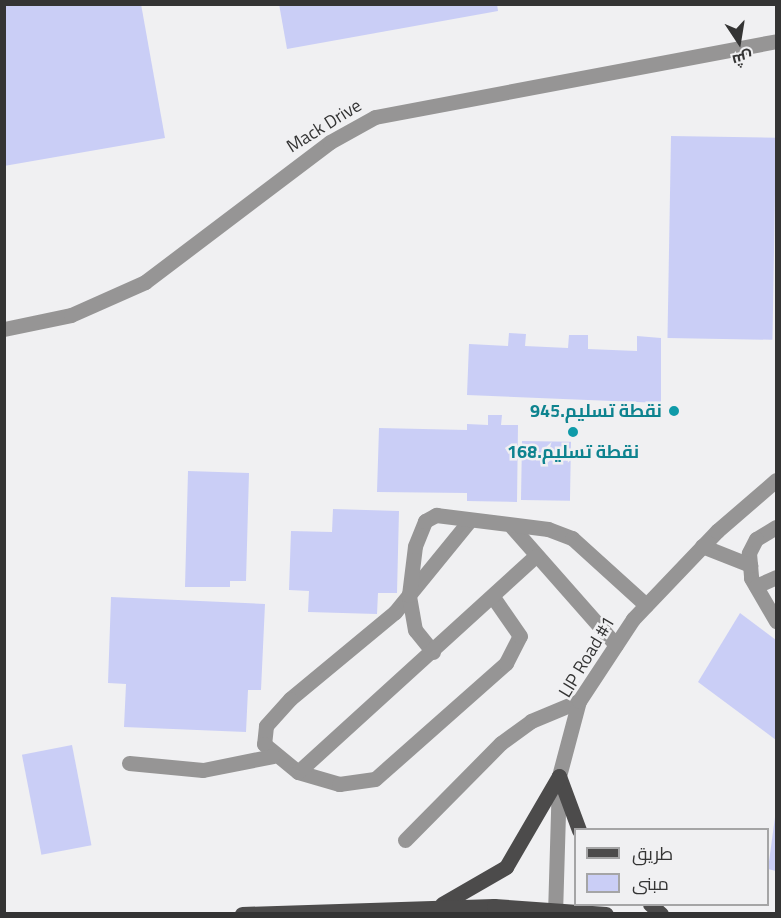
<!DOCTYPE html>
<meta charset="utf-8">
<style>
body{margin:0}
#map{position:relative;width:781px;height:918px;overflow:hidden;background:#f0f0f2;font-family:"Titillium Web",Cairo,sans-serif}
div>[style]{position:absolute}
.building>*{inset:0;background:#cacef6;transform-origin:0 0}
.minor>*{height:15px;margin:-7.5px;padding:0 7.5px;transform-origin:7.5px;border-radius:7.5px;background:#969595}
.major>*{height:15px;margin:-7.5px;padding:0 7.5px;transform-origin:7.5px;border-radius:7.5px;background:#4c4b4b}
.dots>*{width:16px;height:16px;translate:-50% -50%;box-sizing:border-box;border:3px solid #f0f0f2;border-radius:50%}
span{translate:-50% -50%;white-space:nowrap;text-align:center;line-height:1.15;-webkit-text-stroke:5px #f0f0f2;paint-order:stroke}
.street-label{font-size:18px;color:#343434}
.culture-label{font-size:18px;color:#0d838f;font-weight:700}
.right{translate:-100% -50%;text-align:right}
.frame{position:absolute;inset:0;border:6px solid #343434;pointer-events:none}
.legend{position:absolute;left:574px;top:828px;width:195px;height:78px;box-sizing:border-box;background:#f0f0f2;border:2px solid #a5a5a6;margin:0;padding:8px 10px;list-style:none;font-size:18px;color:#343434}
.legend li{display:flex;align-items:center;gap:12px;height:30px}
.legend b{width:30px;border:2px solid #a5a5a6}
.north{position:absolute;left:709px;top:12px;width:60px;height:60px;-webkit-text-stroke:4px #f0f0f2;paint-order:stroke;rotate:168deg;font-size:16px;font-weight:700;line-height:24px;text-align:center;color:#343434}
.north::after{content:'';display:block;margin:auto;width:21px;height:27px;background:#343434;clip-path:polygon(50% 0,100% 100%,50% 72%,0 100%)}
</style>
<div id="map">
<div class="building">
<div style="clip-path:polygon(4px 4px,141px 4px,165px 138px,4px 166px)"></div>
<div style="clip-path:polygon(279px 4px,497px 4px,498px 11px,287px 49px)"></div>
<div style="left:671px;top:136px;width:105px;height:202px;rotate:1deg"></div>
<div style="clip-path:polygon(509px 333px,526px 334px,525px 346px,568px 348px,569px 335px,588px 335px,588px 349px,637px 351px,637px 336px,661px 338px,661px 403px,467px 395px,469px 344px,508px 346px)"></div>
<div style="clip-path:polygon(488px 415px,502px 415px,501px 425px,518px 425px,517px 502px,467px 501px,467px 493px,377px 492px,379px 428px,467px 430px,467px 424px,488px 425px)"></div>
<div style="left:522px;top:441px;width:49px;height:59px;rotate:1deg"></div>
<div style="clip-path:polygon(188px 471px,249px 473px,246px 581px,230px 581px,230px 587px,185px 587px)"></div>
<div style="clip-path:polygon(333px 509px,399px 511px,397px 593px,378px 593px,377px 614px,308px 612px,309px 591px,289px 590px,291px 531px,332px 532px)"></div>
<div style="clip-path:polygon(111px 597px,265px 604px,261px 690px,248px 690px,246px 732px,124px 727px,126px 684px,108px 683px)"></div>
<div style="clip-path:polygon(740px 613px,776px 640px,776px 740px,698px 682px)"></div>
<div style="left:72px;top:745px;width:102px;height:51px;rotate:79deg"></div>
<div style="clip-path:polygon(775px 817px,776px 818px,776px 871px,768px 869px)"></div>
</div>
<div class="minor">
<div style="left:4px;top:329px;width:68px;rotate:-11.8deg"></div>
<div style="left:71px;top:315px;width:81px;rotate:-24deg"></div>
<div style="left:145px;top:282px;width:232px;rotate:-37.1deg"></div>
<div style="left:330px;top:142px;width:51px;rotate:-29.1deg"></div>
<div style="left:375px;top:117px;width:408px;rotate:-10.7deg"></div>
<div style="left:470px;top:520px;width:119px;rotate:129.2deg"></div>
<div style="left:395px;top:612px;width:136px;rotate:140.4deg"></div>
<div style="left:290px;top:699px;width:36px;rotate:132deg"></div>
<div style="left:266px;top:726px;width:18px;rotate:96deg"></div>
<div style="left:264px;top:744px;width:44px;rotate:39.5deg"></div>
<div style="left:298px;top:772px;width:43px;rotate:16.3deg"></div>
<div style="left:339px;top:784px;width:36px;rotate:-8deg"></div>
<div style="left:375px;top:779px;width:175px;rotate:-41.5deg"></div>
<div style="left:506px;top:663px;width:30px;rotate:-63deg"></div>
<div style="left:520px;top:636px;width:47px;rotate:-124.7deg"></div>
<div style="left:512px;top:527px;width:157px;rotate:48.6deg"></div>
<div style="left:776px;top:527px;width:23px;rotate:149deg"></div>
<div style="left:756px;top:539px;width:16px;rotate:117deg"></div>
<div style="left:749px;top:553px;width:25px;rotate:85deg"></div>
<div style="left:751px;top:578px;width:50px;rotate:59.8deg"></div>
<div style="left:702px;top:546px;width:52px;rotate:21.6deg"></div>
<div style="left:756px;top:586px;width:22px;rotate:-24deg"></div>
<div style="left:433px;top:652px;width:28px;rotate:-129deg"></div>
<div style="left:415px;top:630px;width:36px;rotate:-100deg"></div>
<div style="left:409px;top:595px;width:49px;rotate:-83deg"></div>
<div style="left:415px;top:546px;width:27px;rotate:-68deg"></div>
<div style="left:425px;top:521px;width:13px;rotate:-29deg"></div>
<div style="left:436px;top:515px;width:113px;rotate:7.1deg"></div>
<div style="left:548px;top:529px;width:26px;rotate:21deg"></div>
<div style="left:572px;top:538px;width:100px;rotate:42.2deg"></div>
<div style="left:129px;top:763px;width:74px;rotate:5.4deg"></div>
<div style="left:203px;top:770px;width:71px;rotate:-11.3deg"></div>
<div style="left:298px;top:772px;width:321px;rotate:-42.3deg"></div>
<div style="left:405px;top:840px;width:136px;rotate:-45.3deg"></div>
<div style="left:501px;top:743px;width:37px;rotate:-36deg"></div>
<div style="left:531px;top:721px;width:52px;rotate:-22.6deg"></div>
<div style="left:555px;top:914px;width:138px;rotate:-88.3deg"></div>
<div style="left:559px;top:776px;width:78px;rotate:-75.1deg"></div>
<div style="left:579px;top:701px;width:98px;rotate:-56.6deg"></div>
<div style="left:633px;top:619px;width:122px;rotate:-46.3deg"></div>
<div style="left:717px;top:531px;width:78px;rotate:-40.8deg"></div>
</div>
<div class="major">
<div style="left:559px;top:776px;width:58px;rotate:69.7deg"></div>
<div style="left:442px;top:904px;width:74px;rotate:-30deg"></div>
<div style="left:506px;top:867px;width:105px;rotate:-59.8deg"></div>
<div style="left:650px;top:904px;width:15px;rotate:42deg"></div>
<div style="left:242px;top:914px;width:252px;rotate:-1.8deg"></div>
<div style="left:494px;top:906px;width:112px;rotate:4.1deg"></div>
</div>
<div class="dots">
<div style="left:674px;top:411px;background:#0f9aa8"></div>
<div style="left:573px;top:432px;background:#0f9aa8"></div>
</div>
<div class="street-label">
<span style="left:324px;top:126px;rotate:-32deg">Mack Drive</span>
<span style="left:587px;top:657px;rotate:-59deg">LIP Road #1</span>
</div>
<div class="culture-label">
<span class="right" style="left:662px;top:411px">نقطة تسليم.945</span>
<span style="left:573px;top:452px">نقطة تسليم.168</span>
</div>
<div class="frame"></div>
<ul class="legend">
<li><b style="height:8px;background:#4c4b4b"></b>طريق</li>
<li><b style="height:16px;background:#cacef6"></b>مبنى</li>
</ul>
<div class="north">ش</div>
</div>
